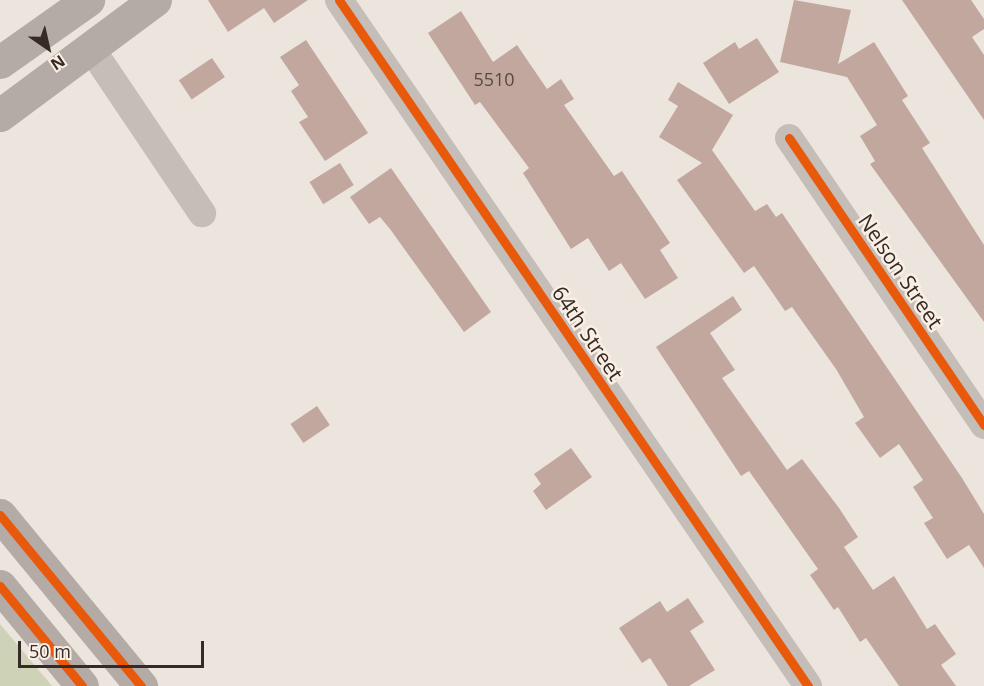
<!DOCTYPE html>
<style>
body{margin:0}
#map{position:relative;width:984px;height:686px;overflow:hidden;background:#ece5de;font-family:"Open Sans",sans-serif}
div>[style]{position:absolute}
.green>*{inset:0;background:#ced2b7}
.building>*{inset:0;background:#c1a79e;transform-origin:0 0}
.minor>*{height:28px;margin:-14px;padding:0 14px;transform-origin:14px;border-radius:14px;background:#c5bdb7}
.major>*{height:33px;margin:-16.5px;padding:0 16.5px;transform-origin:16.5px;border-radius:16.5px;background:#b4aba6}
.cycleway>*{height:9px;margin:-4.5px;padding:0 4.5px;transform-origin:4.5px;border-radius:4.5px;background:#e8590c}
span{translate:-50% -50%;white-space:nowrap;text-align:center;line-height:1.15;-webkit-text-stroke:5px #faefe4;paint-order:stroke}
.number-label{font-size:18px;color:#584944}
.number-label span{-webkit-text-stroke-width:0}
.street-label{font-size:21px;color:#352a26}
.north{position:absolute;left:18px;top:18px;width:60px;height:60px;-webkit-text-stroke:4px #faefe4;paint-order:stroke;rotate:146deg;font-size:16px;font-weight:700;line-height:24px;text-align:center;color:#352a26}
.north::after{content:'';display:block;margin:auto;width:21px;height:27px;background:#352a26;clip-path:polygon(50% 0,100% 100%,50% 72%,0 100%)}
.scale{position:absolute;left:18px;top:641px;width:186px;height:27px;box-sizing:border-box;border:3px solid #352a26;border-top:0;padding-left:8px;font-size:18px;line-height:21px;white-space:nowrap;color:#352a26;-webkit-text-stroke:4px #faefe4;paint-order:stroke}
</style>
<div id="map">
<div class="green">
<div style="clip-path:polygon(0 624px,52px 686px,0 686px)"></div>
</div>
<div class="building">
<div style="clip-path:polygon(208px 0,308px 0,274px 23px,264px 8px,228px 32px)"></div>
<div style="clip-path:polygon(794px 0,851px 10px,838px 64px,874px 42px,908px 96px,902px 100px,930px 143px,922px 148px,984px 245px,984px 322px,870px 164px,875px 161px,860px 136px,877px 125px,847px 77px,780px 62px)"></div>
<div style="clip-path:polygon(902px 0,971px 0,984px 19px,984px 29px,972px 37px,984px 55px,984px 120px)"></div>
<div style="clip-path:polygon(461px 11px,493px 62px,517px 45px,547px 89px,561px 79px,574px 99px,564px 105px,614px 176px,622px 171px,670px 243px,660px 250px,678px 278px,645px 299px,621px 263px,609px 271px,588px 238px,571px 249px,523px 173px,529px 168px,480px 102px,475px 105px,428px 33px)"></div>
<div style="clip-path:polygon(757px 38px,779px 72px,729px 104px,703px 63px,735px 42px,739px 49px)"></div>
<div style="clip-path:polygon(306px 40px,368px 133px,325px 161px,299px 122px,308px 117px,291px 91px,299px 85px,280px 57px)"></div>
<div style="left:212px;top:58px;width:23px;height:40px;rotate:56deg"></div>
<div style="clip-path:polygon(678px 82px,733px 115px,712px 150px,755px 211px,767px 204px,776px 217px,782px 213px,962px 478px,984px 514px,984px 568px,969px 545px,947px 559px,924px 523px,933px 518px,913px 487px,923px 480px,899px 444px,880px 458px,855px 423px,864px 417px,836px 369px,792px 307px,785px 311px,754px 266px,744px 273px,677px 180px,702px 163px,659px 137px,678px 106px,668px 100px)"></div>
<div style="left:340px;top:163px;width:26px;height:36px;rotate:58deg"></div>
<div style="clip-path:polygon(391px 168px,491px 312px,464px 332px,390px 229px,380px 217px,369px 224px,350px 197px)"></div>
<div style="clip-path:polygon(733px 296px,742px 310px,710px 333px,735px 370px,722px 378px,787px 470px,802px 459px,839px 508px,858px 537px,844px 547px,873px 590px,894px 576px,927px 629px,935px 624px,956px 654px,941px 665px,956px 686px,899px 686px,866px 638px,860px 642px,838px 607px,834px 610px,810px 575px,818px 569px,749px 471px,741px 476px,656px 347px)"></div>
<div style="left:317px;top:406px;width:23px;height:32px;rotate:56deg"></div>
<div style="clip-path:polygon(571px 448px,592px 477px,546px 510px,533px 491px,541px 484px,534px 474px)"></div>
<div style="clip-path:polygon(688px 598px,704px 622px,690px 631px,715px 670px,689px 686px,668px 686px,650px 658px,642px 663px,619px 628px,660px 601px,667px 612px)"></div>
</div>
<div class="minor">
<div style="left:339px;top:0;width:831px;rotate:55.64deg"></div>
<div style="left:92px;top:50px;width:197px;rotate:56deg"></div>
<div style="left:789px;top:138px;width:347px;rotate:55.8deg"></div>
</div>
<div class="major">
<div style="left:0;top:62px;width:108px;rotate:-35.2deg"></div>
<div style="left:0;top:115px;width:193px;rotate:-36.6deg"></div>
<div style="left:0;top:515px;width:222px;rotate:50.5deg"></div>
<div style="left:0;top:586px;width:129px;rotate:50.6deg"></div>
</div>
<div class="cycleway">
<div style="left:339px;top:0;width:831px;rotate:55.64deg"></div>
<div style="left:789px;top:138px;width:347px;rotate:55.8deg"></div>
<div style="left:0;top:515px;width:222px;rotate:50.5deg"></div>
<div style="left:0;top:586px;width:129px;rotate:50.6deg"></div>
</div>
<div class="number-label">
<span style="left:494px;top:79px">5510</span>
</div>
<div class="street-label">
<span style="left:901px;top:271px;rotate:56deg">Nelson Street</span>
<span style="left:588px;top:333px;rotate:56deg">64th Street</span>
</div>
<div class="north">N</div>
<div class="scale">50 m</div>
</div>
